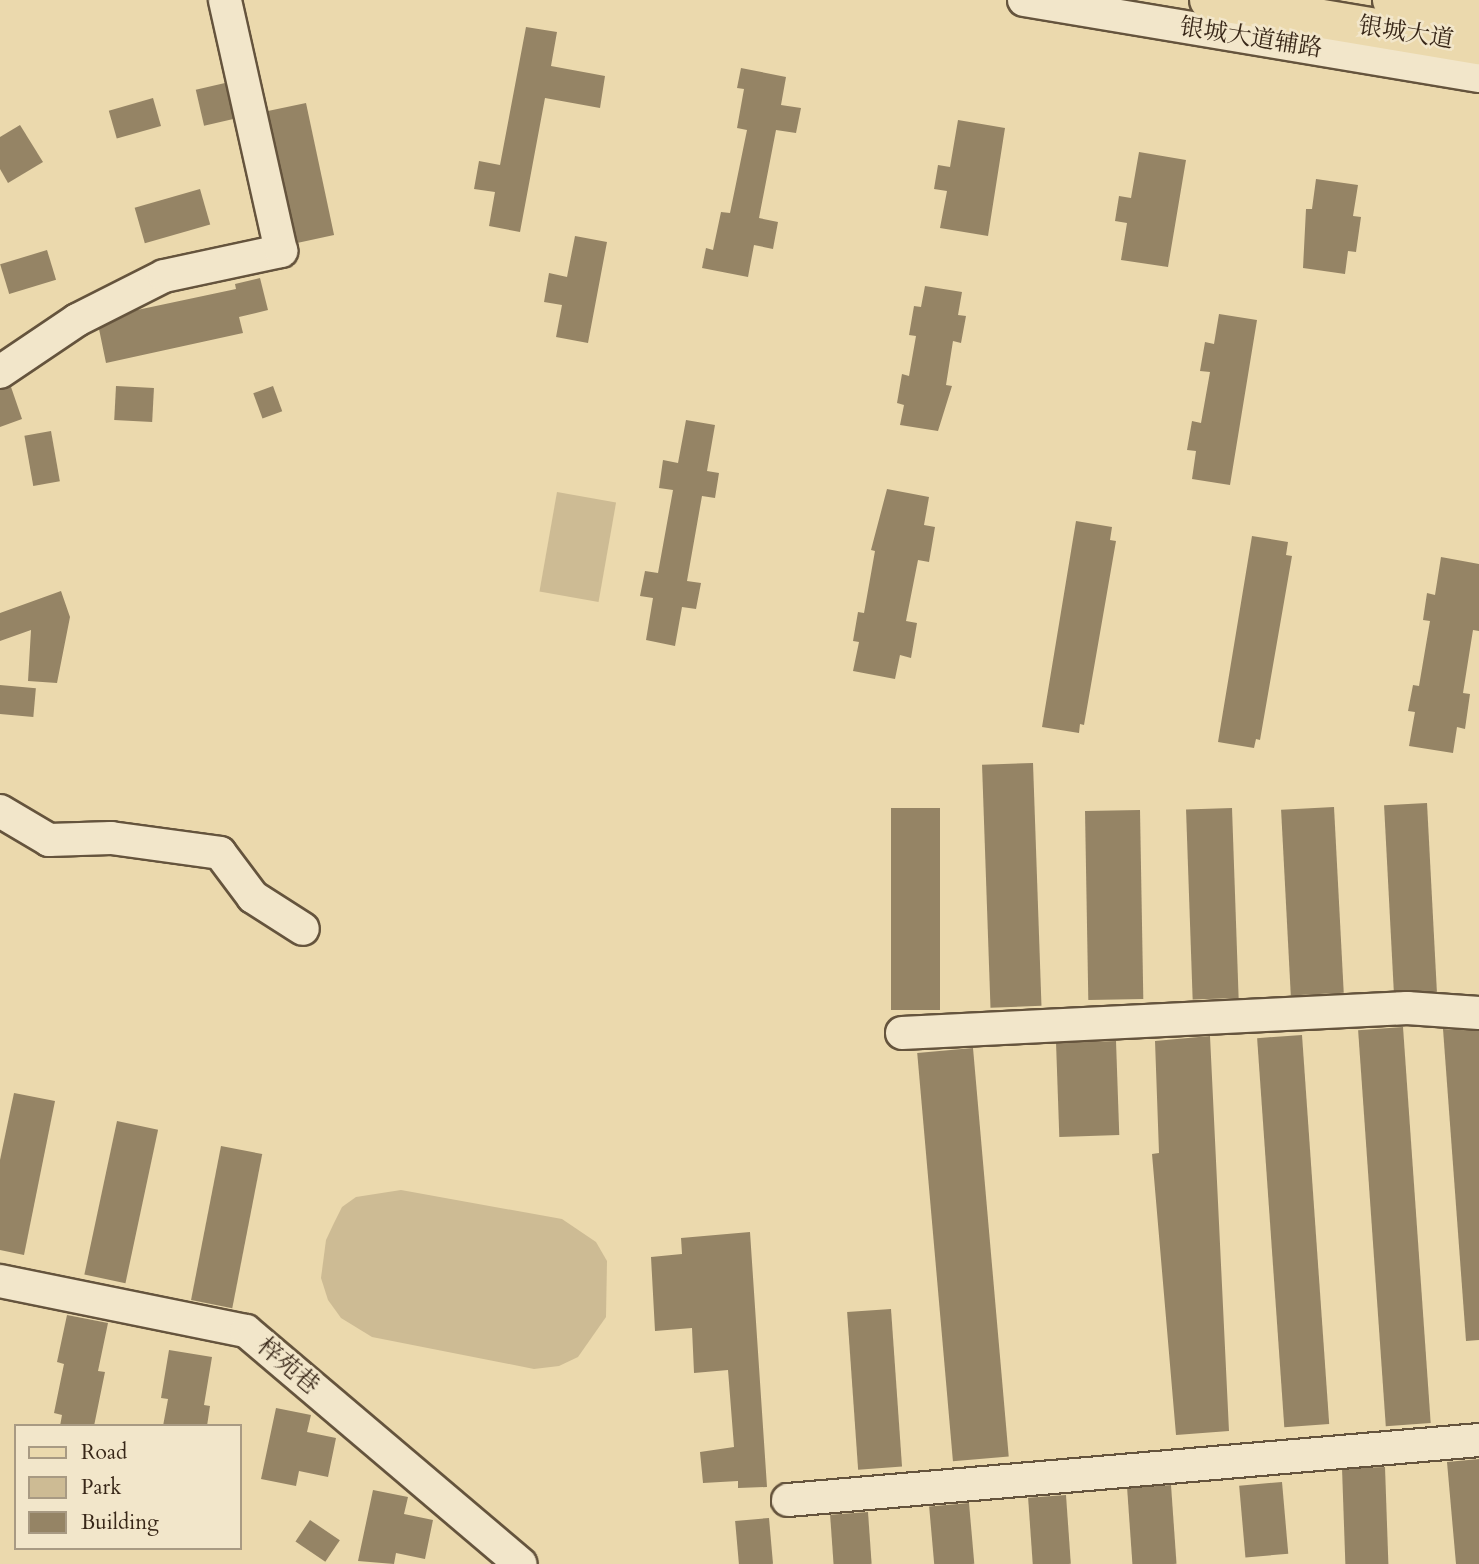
<!DOCTYPE html>
<meta charset="utf-8">
<style>
body{margin:0}
#map{position:relative;width:1479px;height:1564px;overflow:hidden;background:#ebd9ad;font-family:Cardo,"Noto Serif SC",serif}
div>[style]{position:absolute}
.green>*{inset:0;background:#cdbb94;transform-origin:0 0}
.building>*{inset:0;background:#958465;transform-origin:0 0}
.roads{filter:drop-shadow(2px 0 #65543d) drop-shadow(-2px 0 #65543d) drop-shadow(0 2px #65543d) drop-shadow(0 -2px #65543d)}
.minor>*{height:32px;margin:-16px;padding:0 16px;transform-origin:16px;border-radius:16px;background:#f2e6ca}
.major>*{height:38px;margin:-19px;padding:0 19px;transform-origin:19px;border-radius:19px;background:#ebd9ad}
span{translate:-50% -50%;white-space:nowrap;text-align:center;line-height:1.15;-webkit-text-stroke:5px #f2e6ca;paint-order:stroke}
.street-label{font-size:24px;color:#382718}
.legend{position:absolute;left:14px;top:1424px;width:228px;height:126px;box-sizing:border-box;background:#f2e6ca;border:2px solid #a89a83;margin:0;padding:9px 12px;list-style:none;font-size:21px;color:#382718}
.legend li{display:flex;align-items:center;gap:14px;height:35px}
.legend b{width:35px;border:2px solid #a89a83}
</style>
<div id="map">
<div class="green">
<div style="left:557px;top:492px;width:60px;height:101px;rotate:10deg"></div>
<div style="clip-path:polygon(401px 1190px,562px 1219px,596px 1242px,607px 1261px,606px 1317px,578px 1357px,559px 1366px,534px 1369px,372px 1337px,341px 1318px,328px 1300px,321px 1278px,326px 1240px,334px 1223px,342px 1207px,356px 1197px)"></div>
</div>
<div class="building">
<div style="clip-path:polygon(526px 27px,557px 32px,551px 66px,605px 76px,600px 108px,545px 98px,520px 232px,489px 226px,495px 192px,474px 189px,479px 161px,500px 165px)"></div>
<div style="clip-path:polygon(741px 68px,786px 77px,781px 105px,801px 108px,796px 133px,776px 130px,759px 218px,778px 222px,773px 249px,754px 245px,748px 277px,702px 268px,706px 248px,713px 250px,721px 212px,730px 213px,747px 130px,737px 128px,744px 89px,737px 88px)"></div>
<div style="left:225px;top:83px;width:37px;height:30px;rotate:77deg"></div>
<div style="left:153px;top:98px;width:29px;height:46px;rotate:74deg"></div>
<div style="left:306px;top:103px;width:135px;height:39px;rotate:78deg"></div>
<div style="clip-path:polygon(958px 120px,1005px 128px,988px 236px,940px 228px,947px 191px,934px 189px,938px 165px,950px 167px)"></div>
<div style="clip-path:polygon(20px 125px,43px 162px,8px 183px,0 169px,0 137px)"></div>
<div style="clip-path:polygon(1139px 152px,1186px 160px,1168px 267px,1121px 260px,1127px 223px,1115px 221px,1119px 196px,1131px 198px)"></div>
<div style="clip-path:polygon(1316px 179px,1358px 185px,1353px 216px,1361px 217px,1356px 252px,1348px 251px,1345px 274px,1303px 268px,1306px 209px,1312px 209px)"></div>
<div style="left:200px;top:189px;width:37px;height:68px;rotate:74deg"></div>
<div style="clip-path:polygon(575px 236px,607px 242px,588px 343px,556px 337px,562px 305px,544px 302px,549px 273px,567px 277px)"></div>
<div style="left:47px;top:250px;width:31px;height:49px;rotate:73deg"></div>
<div style="clip-path:polygon(260px 278px,268px 310px,239px 317px,243px 333px,106px 363px,99px 329px,137px 310px,236px 289px,235px 284px)"></div>
<div style="clip-path:polygon(925px 286px,962px 292px,958px 315px,966px 316px,961px 343px,953px 341px,946px 385px,952px 386px,938px 431px,900px 425px,904px 405px,897px 403px,902px 374px,909px 376px,916px 336px,909px 335px,914px 306px,921px 307px)"></div>
<div style="clip-path:polygon(1219px 314px,1257px 320px,1230px 485px,1192px 479px,1196px 451px,1187px 450px,1192px 421px,1201px 423px,1210px 372px,1200px 371px,1205px 342px,1214px 344px)"></div>
<div style="left:116px;top:386px;width:38px;height:34px;rotate:3deg"></div>
<div style="left:273px;top:386px;width:27px;height:21px;rotate:70deg"></div>
<div style="clip-path:polygon(11px 387px,22px 419px,0 427px,0 390px)"></div>
<div style="clip-path:polygon(686px 420px,715px 425px,707px 471px,719px 473px,715px 498px,702px 496px,687px 581px,701px 583px,696px 609px,682px 607px,675px 646px,646px 640px,653px 598px,640px 596px,645px 571px,658px 573px,673px 490px,659px 488px,663px 460px,678px 463px)"></div>
<div style="left:51px;top:431px;width:51px;height:27px;rotate:80deg"></div>
<div style="clip-path:polygon(887px 489px,929px 497px,924px 525px,935px 527px,929px 562px,918px 560px,906px 621px,917px 623px,911px 658px,900px 655px,895px 679px,853px 671px,859px 642px,853px 641px,858px 612px,864px 613px,875px 551px,871px 550px)"></div>
<div style="clip-path:polygon(1076px 521px,1112px 527px,1110px 540px,1116px 541px,1084px 725px,1080px 724px,1079px 733px,1042px 727px)"></div>
<div style="clip-path:polygon(1252px 536px,1288px 542px,1286px 555px,1292px 556px,1260px 740px,1256px 739px,1254px 748px,1218px 742px)"></div>
<div style="clip-path:polygon(1441px 557px,1479px 564px,1479px 631px,1473px 630px,1463px 693px,1470px 694px,1465px 729px,1457px 727px,1453px 753px,1409px 746px,1415px 712px,1408px 711px,1413px 685px,1419px 686px,1430px 621px,1423px 620px,1427px 593px,1435px 595px)"></div>
<div style="clip-path:polygon(61px 591px,70px 617px,57px 683px,28px 681px,31px 630px,0 641px,0 613px)"></div>
<div style="left:0;top:685px;width:36px;height:29px;rotate:5deg"></div>
<div style="left:1033px;top:763px;width:243px;height:51px;rotate:88deg"></div>
<div style="left:1427px;top:803px;width:189px;height:43px;rotate:87deg"></div>
<div style="left:1334px;top:807px;width:186px;height:53px;rotate:87deg"></div>
<div style="left:891px;top:808px;width:49px;height:202px"></div>
<div style="left:1232px;top:808px;width:190px;height:46px;rotate:88deg"></div>
<div style="left:1140px;top:810px;width:189px;height:55px;rotate:89deg"></div>
<div style="left:1403px;top:1027px;width:397px;height:45px;rotate:86deg"></div>
<div style="clip-path:polygon(1443px 1029px,1479px 1031px,1479px 1340px,1466px 1341px)"></div>
<div style="left:1302px;top:1035px;width:390px;height:45px;rotate:86deg"></div>
<div style="clip-path:polygon(1210px 1036px,1229px 1431px,1176px 1435px,1152px 1154px,1159px 1153px,1155px 1041px)"></div>
<div style="left:1116px;top:1041px;width:94px;height:60px;rotate:88deg"></div>
<div style="left:973px;top:1048px;width:410px;height:56px;rotate:85deg"></div>
<div style="clip-path:polygon(14px 1093px,55px 1101px,24px 1255px,0 1250px,0 1160px)"></div>
<div style="left:117px;top:1121px;width:42px;height:157px;rotate:12deg"></div>
<div style="left:221px;top:1146px;width:42px;height:157px;rotate:11deg"></div>
<div style="clip-path:polygon(750px 1232px,767px 1487px,738px 1488px,738px 1481px,703px 1483px,700px 1452px,734px 1447px,728px 1370px,694px 1373px,692px 1328px,655px 1331px,651px 1257px,682px 1254px,681px 1238px)"></div>
<div style="left:891px;top:1309px;width:158px;height:44px;rotate:86deg"></div>
<div style="clip-path:polygon(67px 1315px,108px 1323px,98px 1371px,105px 1372px,94px 1426px,60px 1426px,62px 1415px,54px 1413px,64px 1364px,57px 1362px)"></div>
<div style="clip-path:polygon(169px 1350px,212px 1357px,204px 1405px,210px 1406px,207px 1426px,163px 1426px,168px 1399px,161px 1398px)"></div>
<div style="clip-path:polygon(276px 1408px,311px 1415px,307px 1432px,336px 1438px,328px 1477px,299px 1471px,296px 1486px,261px 1479px)"></div>
<div style="clip-path:polygon(1479px 1459px,1479px 1564px,1456px 1564px,1447px 1462px)"></div>
<div style="left:1385px;top:1467px;width:97px;height:43px;rotate:88deg"></div>
<div style="left:1282px;top:1482px;width:72px;height:43px;rotate:85deg"></div>
<div style="left:1171px;top:1485px;width:79px;height:44px;rotate:86deg"></div>
<div style="clip-path:polygon(373px 1490px,408px 1497px,404px 1514px,433px 1520px,425px 1559px,396px 1553px,394px 1564px,358px 1561px)"></div>
<div style="left:1066px;top:1495px;width:69px;height:38px;rotate:86deg"></div>
<div style="left:969px;top:1503px;width:61px;height:40px;rotate:85deg"></div>
<div style="left:868px;top:1512px;width:52px;height:38px;rotate:86deg"></div>
<div style="left:769px;top:1518px;width:46px;height:34px;rotate:85deg"></div>
<div style="left:310px;top:1520px;width:36px;height:26px;rotate:34deg"></div>
</div>
<div class="roads">
<div class="minor">
<div style="left:1024px;top:0;width:461px;rotate:9.5deg"></div>
<div style="left:0;top:372px;width:93px;rotate:-34deg"></div>
<div style="left:77px;top:320px;width:97px;rotate:-26.8deg"></div>
<div style="left:164px;top:276px;width:120px;rotate:-12.1deg"></div>
<div style="left:281px;top:251px;width:257px;rotate:-102.6deg"></div>
<div style="left:0;top:811px;width:57px;rotate:30.6deg"></div>
<div style="left:49px;top:840px;width:62px;rotate:-1.8deg"></div>
<div style="left:111px;top:838px;width:110px;rotate:7.8deg"></div>
<div style="left:220px;top:853px;width:55px;rotate:53.1deg"></div>
<div style="left:253px;top:897px;width:59px;rotate:32.6deg"></div>
<div style="left:902px;top:1033px;width:506px;rotate:-2.83deg"></div>
<div style="left:1407px;top:1008px;width:72px;rotate:4deg"></div>
<div style="left:0;top:1281px;width:251px;rotate:11.5deg"></div>
<div style="left:246px;top:1331px;width:360px;rotate:40.3deg"></div>
<div style="left:788px;top:1500px;width:694px;rotate:-4.96deg"></div>
</div>
<div class="major">
<div style="left:1209px;top:0;width:274px;rotate:9.5deg"></div>
<div style="left:1392px;top:0;width:88px;rotate:9.1deg"></div>
</div>
</div>
<div class="street-label">
<span style="left:1406px;top:33px;rotate:9deg">银城大道</span>
<span style="left:1251px;top:38px;rotate:9deg">银城大道辅路</span>
<span style="left:288px;top:1366px;rotate:40deg">梓苑巷</span>
</div>
<ul class="legend">
<li><b style="height:9px;background:#ebd9ad"></b>Road</li>
<li><b style="height:19px;background:#cdbb94"></b>Park</li>
<li><b style="height:19px;background:#958465"></b>Building</li>
</ul>
</div>
